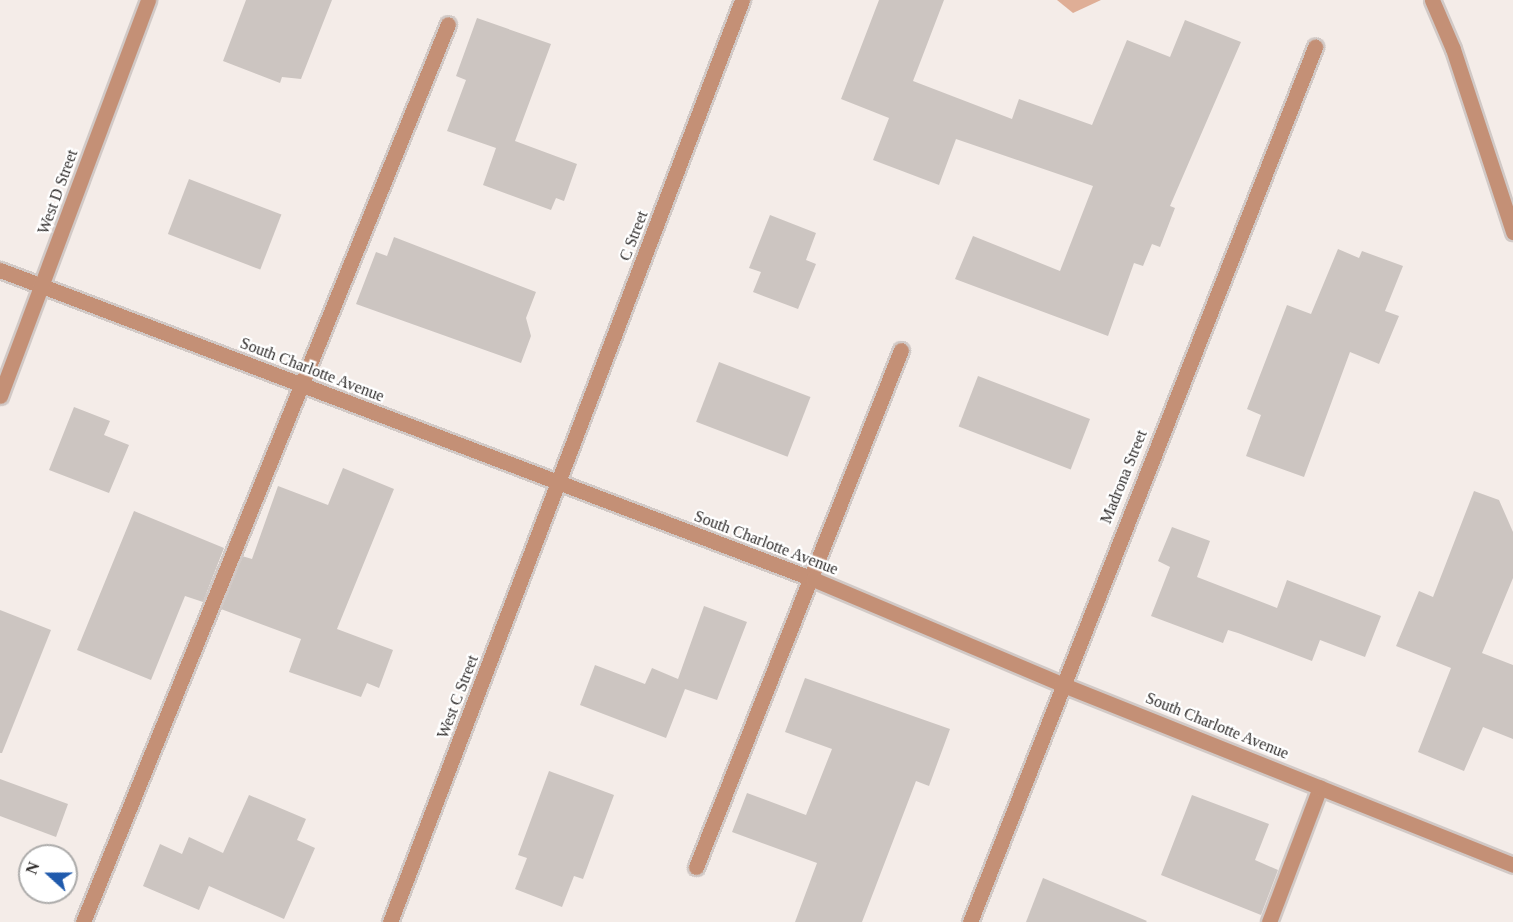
<!DOCTYPE html>
<style>
body{margin:0}
#map{position:relative;width:1513px;height:922px;overflow:hidden;background:#f4ece8;font-family:"Times New Roman",serif}
div>[style]{position:absolute}
.green>*{inset:0;background:#dfae96}
.building>*{inset:0;background:#ccc5c1;transform-origin:0 0}
.roads{filter:drop-shadow(2px 0 #d1c9c6) drop-shadow(-2px 0 #d1c9c6) drop-shadow(0 2px #d1c9c6) drop-shadow(0 -2px #d1c9c6)}
.service>*{height:15px;margin:-7.5px;padding:0 7.5px;transform-origin:7.5px;border-radius:7.5px;background:#c49076}
.minor>*{height:15px;margin:-7.5px;padding:0 7.5px;transform-origin:7.5px;border-radius:7.5px;background:#c49076}
span{translate:-50% -50%;white-space:nowrap;text-align:center;line-height:1.15;-webkit-text-stroke:4.5px #fff;paint-order:stroke}
.street-label{font-size:16px;color:#2f2c2b}
.north{position:absolute;left:18px;top:844px;width:60px;height:60px;box-sizing:border-box;background:#fff;border:2px solid #acabaa;border-radius:50%;rotate:291deg;font-size:16px;font-weight:700;line-height:24px;text-align:center;color:#2f2c2b}
.north::after{content:'';display:block;margin:auto;width:21px;height:27px;background:#205aac;clip-path:polygon(50% 0,100% 100%,50% 72%,0 100%)}
</style>
<div id="map">
<div class="green">
<div style="clip-path:polygon(1057px 0,1101px 0,1073px 13px)"></div>
</div>
<div class="building">
<div style="clip-path:polygon(246px 0,332px 0,301px 79px,282px 77px,280px 83px,223px 61px)"></div>
<div style="clip-path:polygon(879px 0,944px 0,913px 81px,1012px 119px,1019px 99px,1092px 125px,1127px 40px,1170px 57px,1185px 20px,1241px 42px,1170px 206px,1175px 208px,1160px 247px,1152px 244px,1143px 266px,1134px 263px,1108px 336px,955px 279px,973px 236px,1060px 271px,1093px 186px,956px 139px,939px 185px,873px 160px,889px 118px,841px 99px)"></div>
<div style="clip-path:polygon(477px 18px,551px 44px,515px 141px,577px 164px,564px 201px,556px 198px,551px 210px,483px 185px,496px 148px,447px 131px,466px 80px,456px 76px)"></div>
<div style="left:189px;top:179px;width:99px;height:59px;rotate:21deg"></div>
<div style="clip-path:polygon(770px 215px,816px 233px,806px 260px,816px 264px,798px 309px,753px 292px,761px 272px,749px 268px)"></div>
<div style="clip-path:polygon(394px 237px,536px 292px,526px 318px,531px 336px,521px 363px,356px 304px,376px 252px,387px 256px)"></div>
<div style="clip-path:polygon(1338px 249px,1359px 258px,1362px 251px,1403px 266px,1385px 311px,1399px 316px,1379px 364px,1350px 352px,1304px 477px,1246px 456px,1261px 415px,1247px 409px,1287px 305px,1311px 314px)"></div>
<div style="left:719px;top:362px;width:98px;height:64px;rotate:21deg"></div>
<div style="left:978px;top:376px;width:120px;height:54px;rotate:21deg"></div>
<div style="clip-path:polygon(74px 407px,110px 421px,104px 435px,129px 445px,109px 493px,49px 470px)"></div>
<div style="clip-path:polygon(343px 468px,394px 489px,337px 629px,393px 650px,379px 688px,367px 683px,361px 697px,289px 672px,301px 639px,221px 609px,242px 556px,252px 559px,278px 486px,328px 505px)"></div>
<div style="clip-path:polygon(1474px 491px,1499px 500px,1513px 532px,1513px 578px,1482px 653px,1513px 665px,1513px 739px,1483px 727px,1464px 771px,1418px 752px,1451px 668px,1396px 646px,1419px 591px,1433px 597px)"></div>
<div style="clip-path:polygon(134px 511px,224px 548px,203px 602px,185px 596px,151px 680px,77px 650px)"></div>
<div style="clip-path:polygon(1172px 527px,1210px 541px,1197px 577px,1277px 608px,1287px 580px,1381px 616px,1365px 657px,1320px 640px,1312px 661px,1238px 633px,1228px 630px,1223px 643px,1151px 616px,1170px 567px,1158px 561px)"></div>
<div style="clip-path:polygon(704px 606px,747px 622px,717px 700px,685px 689px,666px 738px,580px 705px,595px 665px,645px 684px,652px 668px,678px 679px)"></div>
<div style="clip-path:polygon(0 610px,51px 630px,2px 753px,0 753px)"></div>
<div style="clip-path:polygon(805px 678px,950px 729px,929px 786px,916px 781px,862px 922px,795px 922px,817px 863px,732px 832px,747px 793px,806px 815px,832px 749px,785px 732px)"></div>
<div style="clip-path:polygon(549px 771px,614px 795px,583px 879px,574px 876px,562px 907px,515px 889px,527px 858px,518px 855px)"></div>
<div style="clip-path:polygon(0 779px,68px 804px,56px 837px,0 816px)"></div>
<div style="clip-path:polygon(249px 795px,306px 819px,297px 840px,315px 848px,284px 919px,209px 886px,199px 910px,143px 886px,160px 844px,182px 854px,189px 837px,223px 853px)"></div>
<div style="clip-path:polygon(1192px 795px,1269px 824px,1255px 860px,1278px 870px,1261px 915px,1161px 875px)"></div>
<div style="clip-path:polygon(1043px 878px,1147px 921px,1146px 922px,1026px 922px)"></div>
</div>
<div class="roads">
<div class="service">
<div style="left:696px;top:867px;width:556px;rotate:-68.37deg"></div>
<div style="left:83px;top:922px;width:969px;rotate:-67.88deg"></div>
<div style="left:1269px;top:922px;width:144px;rotate:-69.3deg"></div>
</div>
<div class="minor">
<div style="left:1432px;top:0;width:53px;rotate:66.8deg"></div>
<div style="left:1453px;top:49px;width:193px;rotate:71.8deg"></div>
<div style="left:0;top:270px;width:870px;rotate:20.81deg"></div>
<div style="left:813px;top:579px;width:269px;rotate:22.9deg"></div>
<div style="left:1061px;top:684px;width:487px;rotate:21.8deg"></div>
<div style="left:0;top:396px;width:423px;rotate:-69.5deg"></div>
<div style="left:390px;top:922px;width:987px;rotate:-69.1deg"></div>
<div style="left:970px;top:922px;width:941px;rotate:-68.48deg"></div>
</div>
</div>
<div class="street-label">
<span style="left:58px;top:192px;rotate:-70deg">West D Street</span>
<span style="left:634px;top:236px;rotate:-69deg">C Street</span>
<span style="left:312px;top:370px;rotate:21deg">South Charlotte Avenue</span>
<span style="left:1124px;top:477px;rotate:-68deg">Madrona Street</span>
<span style="left:766px;top:543px;rotate:21deg">South Charlotte Avenue</span>
<span style="left:458px;top:697px;rotate:-69deg">West C Street</span>
<span style="left:1217px;top:726px;rotate:22deg">South Charlotte Avenue</span>
</div>
<div class="north">N</div>
</div>
